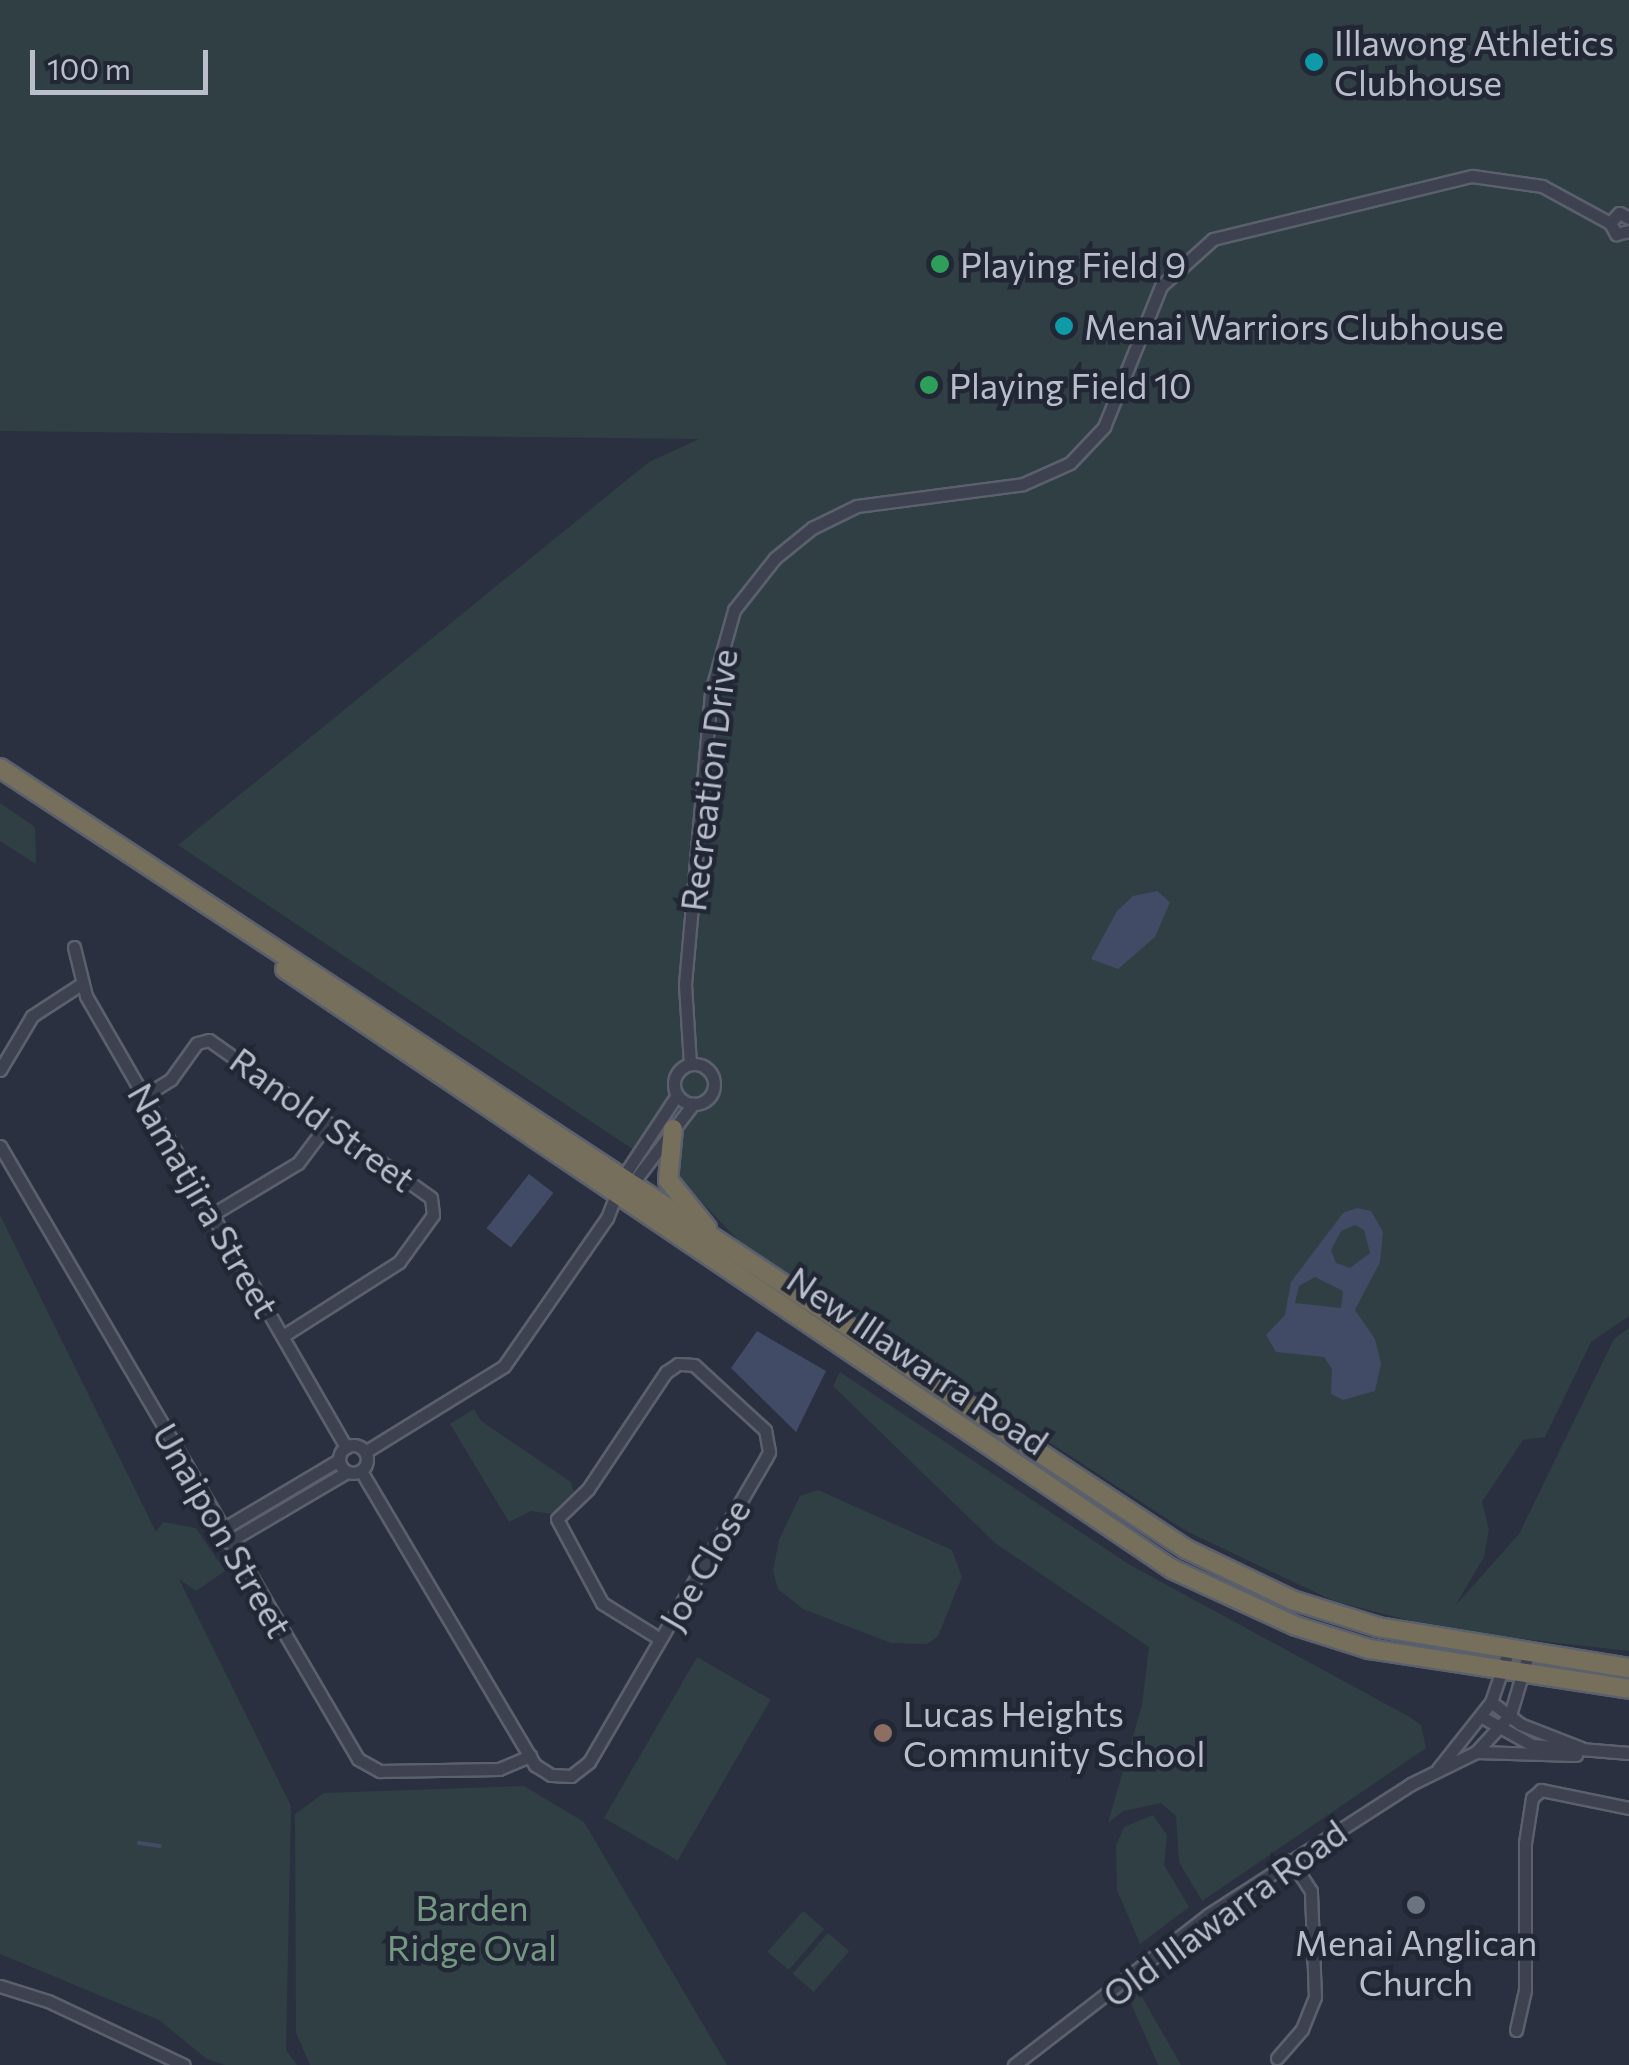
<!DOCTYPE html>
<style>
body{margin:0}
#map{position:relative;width:1629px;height:2065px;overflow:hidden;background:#2a303f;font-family:Commissioner,sans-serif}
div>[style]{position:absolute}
.green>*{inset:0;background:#2f3f44;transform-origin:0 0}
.water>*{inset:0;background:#414b66;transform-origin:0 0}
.stream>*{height:4px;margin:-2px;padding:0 2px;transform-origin:2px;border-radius:2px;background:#414b66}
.roads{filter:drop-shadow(2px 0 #5b606d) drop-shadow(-2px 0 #5b606d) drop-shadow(0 2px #5b606d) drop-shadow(0 -2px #5b606d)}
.minor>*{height:11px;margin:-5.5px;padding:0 5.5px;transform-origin:5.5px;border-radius:5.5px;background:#3e4250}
.minor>.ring{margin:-5.5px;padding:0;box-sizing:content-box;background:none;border:11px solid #3e4250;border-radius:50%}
.highway>*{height:18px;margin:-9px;padding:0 9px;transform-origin:9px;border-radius:9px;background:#756f5c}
.dots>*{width:28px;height:28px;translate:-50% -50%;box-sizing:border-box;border:5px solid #222735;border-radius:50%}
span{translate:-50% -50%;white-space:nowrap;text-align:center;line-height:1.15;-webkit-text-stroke:9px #222735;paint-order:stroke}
.poi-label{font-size:35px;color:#babeca}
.left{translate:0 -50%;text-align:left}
.street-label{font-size:35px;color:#babeca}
.park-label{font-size:35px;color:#749882}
.scale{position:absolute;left:30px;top:50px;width:178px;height:45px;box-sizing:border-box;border:5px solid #babeca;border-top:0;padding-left:12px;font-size:30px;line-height:35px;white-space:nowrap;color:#babeca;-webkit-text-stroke:8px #222735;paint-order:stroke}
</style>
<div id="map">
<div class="green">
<div style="clip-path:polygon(0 0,1629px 0,1629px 1316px,1591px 1342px,1545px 1437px,1523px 1440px,1482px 1502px,1489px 1529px,1484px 1557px,1455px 1606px,1519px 1534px,1614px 1339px,1629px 1328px,1629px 1651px,1445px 1630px,1334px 1601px,1186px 1531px,740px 1242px,683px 1183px,178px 845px,649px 462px,699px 439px,0 431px)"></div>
<div style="clip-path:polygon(0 803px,35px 827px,36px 864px,0 841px)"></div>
<div style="clip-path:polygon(0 1215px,156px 1532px,163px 1522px,196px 1528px,225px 1571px,196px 1591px,179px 1579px,291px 1806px,286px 2050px,297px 2065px,225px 2065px,207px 2059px,159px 2020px,0 1954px)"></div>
<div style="clip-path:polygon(840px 1372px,1130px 1565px,1408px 1716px,1421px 1725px,1426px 1748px,1202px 1901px,1179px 1862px,1176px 1816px,1161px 1803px,1123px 1811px,1108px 1823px,1142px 1705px,1149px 1647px,995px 1543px,833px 1386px)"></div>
<div style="clip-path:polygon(474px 1409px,481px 1421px,571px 1482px,574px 1493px,553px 1514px,531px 1511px,509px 1522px,450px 1424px)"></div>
<div style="clip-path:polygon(818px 1490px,952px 1550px,962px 1577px,938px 1636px,927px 1644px,891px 1643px,803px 1609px,778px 1589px,773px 1571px,779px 1540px,800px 1496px)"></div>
<div style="left:697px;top:1657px;width:85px;height:186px;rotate:30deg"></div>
<div style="clip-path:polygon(524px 1786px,584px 1822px,727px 2065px,310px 2065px,296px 2033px,295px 1814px,324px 1793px)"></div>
<div style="clip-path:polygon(1153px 1815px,1167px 1835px,1164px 1865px,1189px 1907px,1140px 1944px,1117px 1890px,1116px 1845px,1124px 1827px)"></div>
<div style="left:803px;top:1911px;width:28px;height:54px;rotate:41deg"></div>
<div style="left:828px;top:1933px;width:28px;height:54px;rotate:41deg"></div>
<div style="clip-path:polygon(1138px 1990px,1181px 2065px,1158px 2065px,1129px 1999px)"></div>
</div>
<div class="water">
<div style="clip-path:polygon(1157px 891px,1170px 902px,1155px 937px,1118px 969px,1091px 959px,1117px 911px,1133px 896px)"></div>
<div style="left:529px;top:1174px;width:31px;height:69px;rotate:38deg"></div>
<div style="clip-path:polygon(evenodd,1357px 1208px,1371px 1211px,1383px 1232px,1380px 1262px,1355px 1310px,1375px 1339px,1381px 1364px,1375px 1391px,1343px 1400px,1331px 1394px,1332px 1369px,1324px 1357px,1276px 1352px,1266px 1335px,1285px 1315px,1291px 1282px,1343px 1213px,1357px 1208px,1355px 1225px,1364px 1230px,1370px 1253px,1350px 1268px,1336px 1263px,1331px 1250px,1341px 1231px,1355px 1225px,1357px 1208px,1315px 1277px,1343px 1291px,1341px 1308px,1295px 1303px,1299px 1286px,1315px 1277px)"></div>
<div style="clip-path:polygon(757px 1331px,826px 1371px,796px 1432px,731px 1368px)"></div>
</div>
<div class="stream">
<div style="left:139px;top:1843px;width:21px;rotate:8deg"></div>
</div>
<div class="roads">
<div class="minor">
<div style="left:1629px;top:218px;width:11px;rotate:-153deg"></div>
<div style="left:1619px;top:213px;width:13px;rotate:132deg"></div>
<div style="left:1610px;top:223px;width:13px;rotate:61deg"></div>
<div style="left:1616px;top:234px;width:13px;rotate:-13deg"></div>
<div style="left:74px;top:947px;width:50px;rotate:76.2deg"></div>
<div style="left:86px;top:996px;width:521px;rotate:60.04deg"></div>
<div class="ring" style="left:674px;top:1064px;width:29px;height:29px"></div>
<div style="left:690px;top:1064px;width:80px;rotate:-93.6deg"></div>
<div style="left:685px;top:984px;width:293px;rotate:-84.9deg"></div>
<div style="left:711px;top:692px;width:85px;rotate:-74.3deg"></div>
<div style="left:734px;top:610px;width:66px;rotate:-51.7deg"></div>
<div style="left:775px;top:558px;width:48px;rotate:-39deg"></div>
<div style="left:812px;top:528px;width:50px;rotate:-26.1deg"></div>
<div style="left:857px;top:506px;width:167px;rotate:-7.5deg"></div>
<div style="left:1023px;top:484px;width:51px;rotate:-24.1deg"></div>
<div style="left:1070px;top:463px;width:50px;rotate:-46.6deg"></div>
<div style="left:1104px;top:427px;width:152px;rotate:-68deg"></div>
<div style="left:1161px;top:286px;width:70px;rotate:-42.1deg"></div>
<div style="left:1213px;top:239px;width:267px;rotate:-13.7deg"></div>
<div style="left:1472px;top:176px;width:71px;rotate:8.1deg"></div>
<div style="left:1542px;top:186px;width:77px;rotate:28.6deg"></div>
<div style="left:0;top:1070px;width:63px;rotate:-59.3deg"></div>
<div style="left:32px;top:1016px;width:59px;rotate:-33.1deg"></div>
<div style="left:144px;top:1096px;width:32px;rotate:-32deg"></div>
<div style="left:171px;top:1079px;width:44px;rotate:-54.2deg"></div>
<div style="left:197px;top:1043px;width:12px;rotate:-14deg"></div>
<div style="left:209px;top:1040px;width:272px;rotate:35.4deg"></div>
<div style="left:431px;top:1198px;width:17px;rotate:83deg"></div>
<div style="left:433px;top:1215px;width:58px;rotate:125.9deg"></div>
<div style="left:399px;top:1262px;width:138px;rotate:147.5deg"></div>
<div style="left:0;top:1146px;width:710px;rotate:59.71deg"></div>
<div style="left:358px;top:1759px;width:25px;rotate:29deg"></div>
<div style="left:380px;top:1771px;width:119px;rotate:-1deg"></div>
<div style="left:499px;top:1769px;width:34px;rotate:-23deg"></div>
<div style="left:629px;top:1188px;width:106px;rotate:-52.7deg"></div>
<div style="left:213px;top:1214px;width:99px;rotate:-31deg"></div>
<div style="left:298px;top:1163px;width:50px;rotate:-53.1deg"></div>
<div class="ring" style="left:339px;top:1445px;width:17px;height:17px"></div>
<div style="left:365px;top:1452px;width:163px;rotate:-31.7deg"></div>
<div style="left:504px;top:1366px;width:180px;rotate:-55.2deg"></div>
<div style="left:607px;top:1218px;width:44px;rotate:-68.7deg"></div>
<div style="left:623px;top:1177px;width:98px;rotate:-56.6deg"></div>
<div style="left:361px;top:1471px;width:342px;rotate:59.4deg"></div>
<div style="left:535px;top:1765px;width:19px;rotate:32deg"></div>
<div style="left:551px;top:1775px;width:20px;rotate:3deg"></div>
<div style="left:571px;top:1776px;width:23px;rotate:-38deg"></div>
<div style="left:589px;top:1762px;width:352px;rotate:-59.8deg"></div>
<div style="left:766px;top:1458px;width:7px;rotate:-63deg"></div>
<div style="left:769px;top:1452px;width:22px;rotate:-100deg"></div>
<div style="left:765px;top:1430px;width:96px;rotate:-137.5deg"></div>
<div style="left:694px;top:1365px;width:16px;rotate:-176deg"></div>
<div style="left:678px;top:1364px;width:14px;rotate:146deg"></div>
<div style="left:666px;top:1372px;width:141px;rotate:123.7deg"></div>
<div style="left:588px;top:1489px;width:43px;rotate:135.9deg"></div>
<div style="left:557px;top:1519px;width:95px;rotate:61.8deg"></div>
<div style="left:602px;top:1603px;width:68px;rotate:31.8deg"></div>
<div style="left:221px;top:1530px;width:137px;rotate:-30.7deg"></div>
<div style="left:228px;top:1542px;width:138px;rotate:-30.5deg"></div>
<div style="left:1491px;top:1702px;width:36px;rotate:37deg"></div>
<div style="left:1520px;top:1724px;width:66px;rotate:21.5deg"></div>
<div style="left:1482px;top:1717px;width:57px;rotate:29.2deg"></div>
<div style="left:1532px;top:1745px;width:97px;rotate:4.7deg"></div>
<div style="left:1476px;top:1752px;width:100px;rotate:1.7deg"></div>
<div style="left:1438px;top:1769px;width:85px;rotate:-51.7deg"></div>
<div style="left:1491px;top:1702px;width:53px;rotate:-71.2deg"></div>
<div style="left:0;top:1986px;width:50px;rotate:17.4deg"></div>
<div style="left:48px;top:2001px;width:150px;rotate:25.2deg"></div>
<div style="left:1516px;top:2030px;width:41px;rotate:-77.3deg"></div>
<div style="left:1525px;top:1990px;width:147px;rotate:-90deg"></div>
<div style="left:1525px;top:1843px;width:46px;rotate:-81.2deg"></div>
<div style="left:1532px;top:1798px;width:12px;rotate:-42deg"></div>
<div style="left:1541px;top:1790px;width:90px;rotate:11.6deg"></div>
<div style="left:1277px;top:2058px;width:38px;rotate:-49deg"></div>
<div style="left:1302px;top:2029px;width:35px;rotate:-68deg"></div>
<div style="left:1315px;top:1997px;width:106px;rotate:-92.2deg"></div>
<div style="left:1311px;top:1891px;width:37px;rotate:-123deg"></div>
<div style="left:1014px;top:2065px;width:245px;rotate:-37.7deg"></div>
<div style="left:1208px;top:1915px;width:242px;rotate:-32.8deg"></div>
<div style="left:1411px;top:1784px;width:72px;rotate:-26.2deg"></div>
<div style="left:1476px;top:1752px;width:50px;rotate:-47.4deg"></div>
<div style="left:1510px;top:1715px;width:63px;rotate:-73.3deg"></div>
</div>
<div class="highway">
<div style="left:0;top:768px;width:1420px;rotate:33.37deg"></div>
<div style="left:1186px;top:1549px;width:118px;rotate:25.7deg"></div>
<div style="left:1292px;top:1600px;width:90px;rotate:17.4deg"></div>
<div style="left:1378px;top:1627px;width:254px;rotate:9.3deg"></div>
<div style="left:285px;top:969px;width:1071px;rotate:34.08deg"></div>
<div style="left:1172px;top:1569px;width:136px;rotate:24.7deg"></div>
<div style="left:1296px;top:1626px;width:77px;rotate:17.5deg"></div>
<div style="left:1369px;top:1649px;width:263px;rotate:8.7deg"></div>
<div style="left:673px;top:1129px;width:51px;rotate:95.6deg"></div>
<div style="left:668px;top:1180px;width:62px;rotate:50.9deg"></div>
</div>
</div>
<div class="dots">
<div style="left:1314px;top:62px;background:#0f9aa8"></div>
<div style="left:940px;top:264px;background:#2e9e5b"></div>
<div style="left:1064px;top:326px;background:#0f9aa8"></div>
<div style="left:929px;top:385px;background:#2e9e5b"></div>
<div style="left:883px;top:1733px;background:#8d6e63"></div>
<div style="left:1416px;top:1905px;background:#6b7280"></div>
</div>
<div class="poi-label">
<span class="left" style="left:1334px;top:62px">Illawong Athletics<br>Clubhouse</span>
<span class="left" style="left:960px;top:264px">Playing Field 9</span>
<span class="left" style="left:1084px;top:326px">Menai Warriors Clubhouse</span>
<span class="left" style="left:949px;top:385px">Playing Field 10</span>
<span class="left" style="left:903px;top:1733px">Lucas Heights<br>Community School</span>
<span style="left:1416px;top:1962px">Menai Anglican<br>Church</span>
</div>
<div class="street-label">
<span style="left:708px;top:780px;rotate:-83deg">Recreation Drive</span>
<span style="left:323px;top:1119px;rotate:36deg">Ranold Street</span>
<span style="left:204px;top:1200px;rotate:60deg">Namatjira Street</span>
<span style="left:918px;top:1360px;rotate:34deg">New Illawarra Road</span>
<span style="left:223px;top:1530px;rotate:60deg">Unaipon Street</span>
<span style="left:704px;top:1564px;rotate:-60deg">Joe Close</span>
<span style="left:1224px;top:1913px;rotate:-36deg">Old Illawarra Road</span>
</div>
<div class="park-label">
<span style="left:472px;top:1927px">Barden<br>Ridge Oval</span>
</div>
<div class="scale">100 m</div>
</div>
